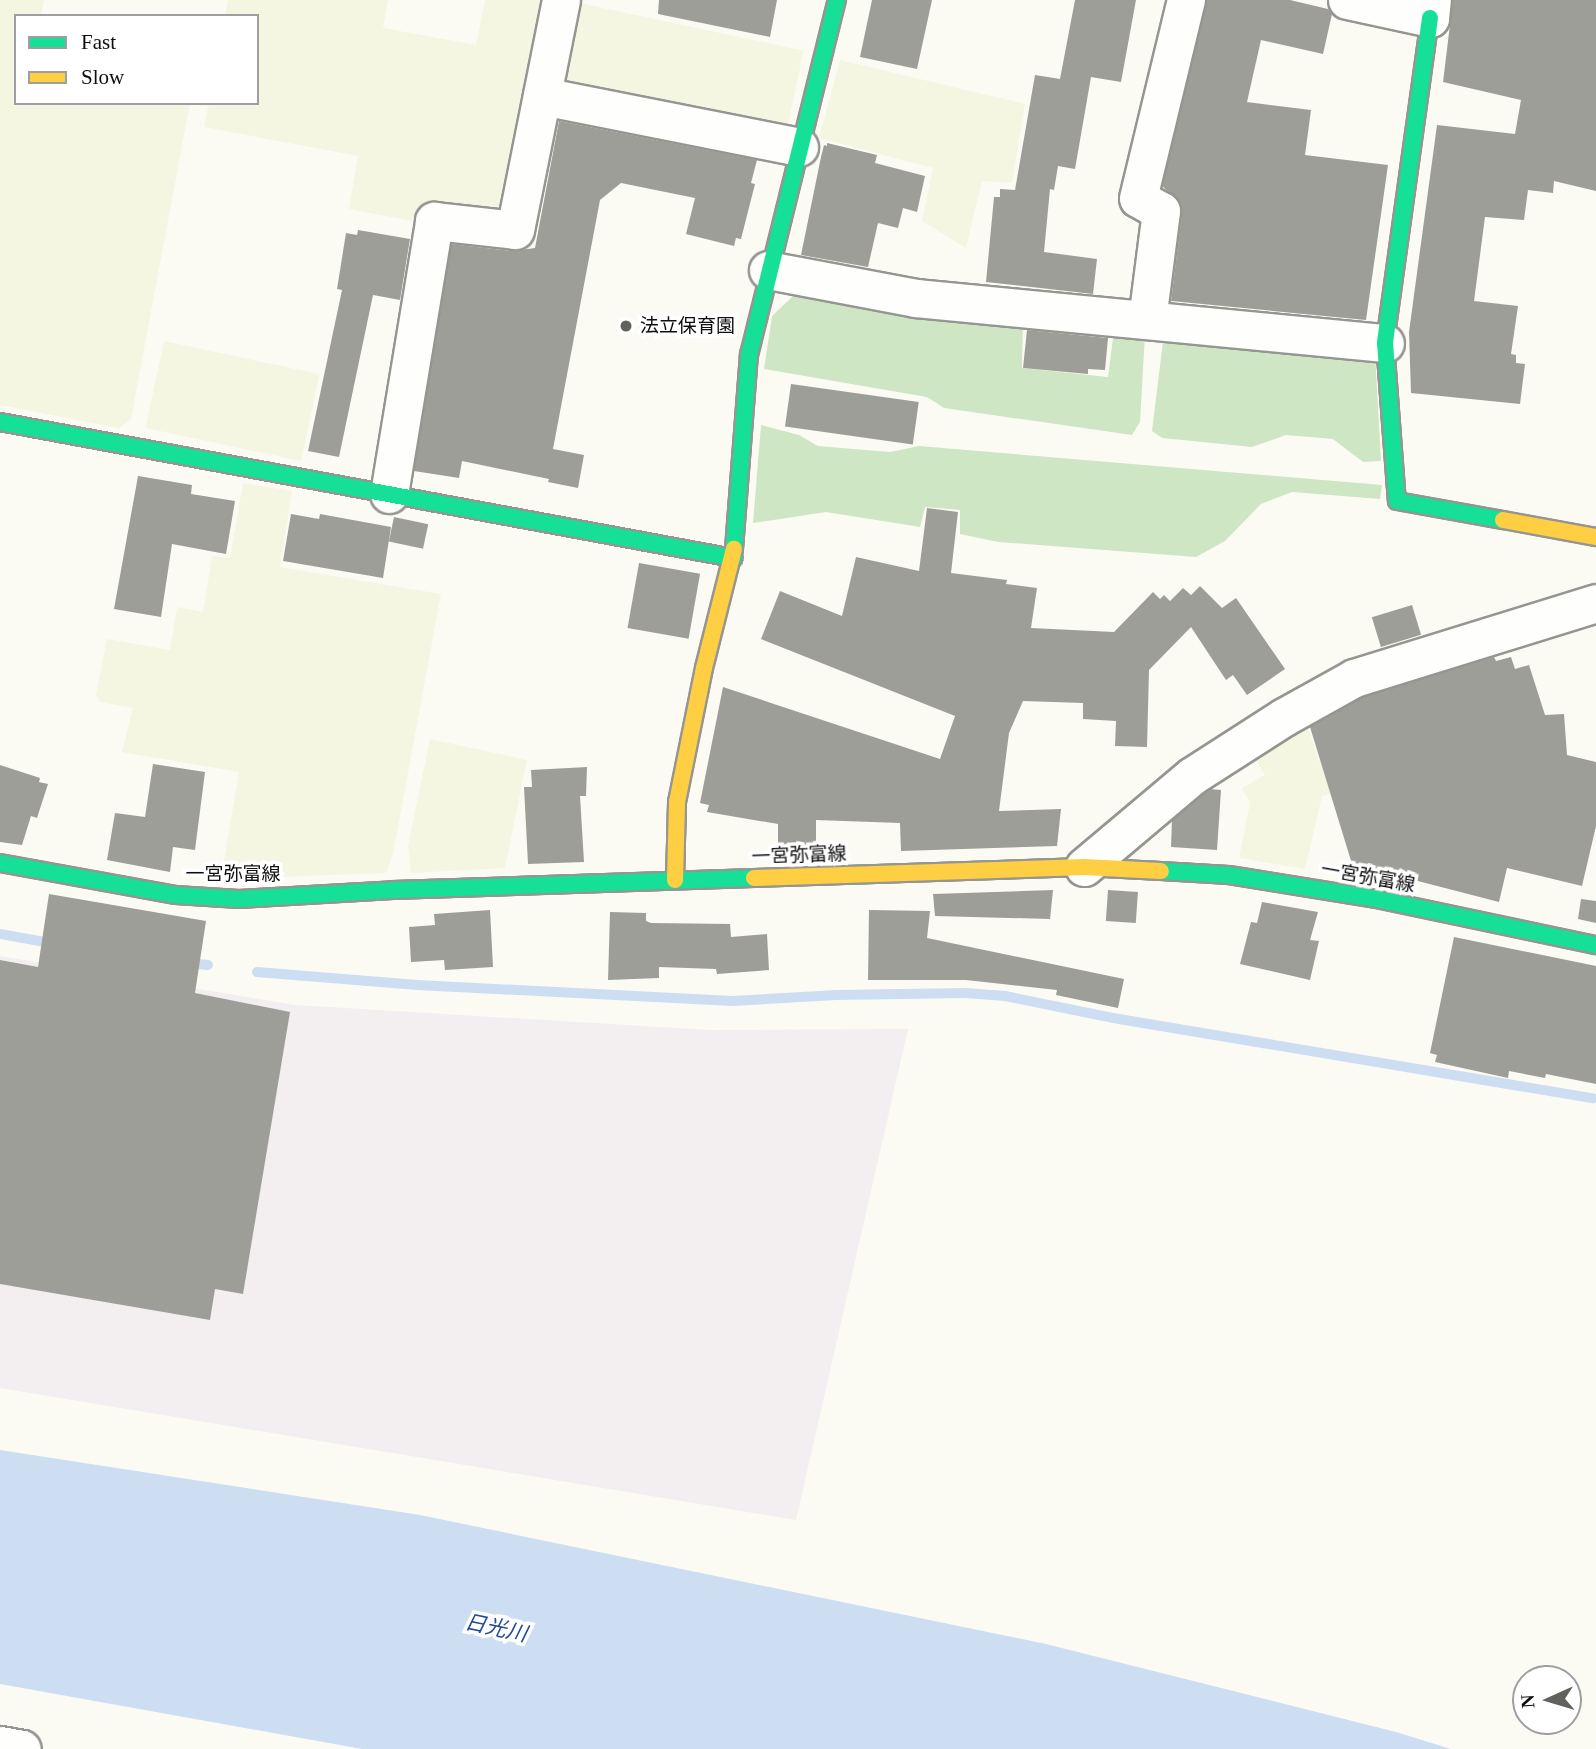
<!DOCTYPE html>
<meta charset="utf-8">
<style>
body{margin:0}
#map{position:relative;width:1596px;height:1749px;overflow:hidden;background:#fbfbf4;font-family:"Times New Roman","Noto Sans JP",serif}
div>[style]{position:absolute}
.industrial>*{inset:0;background:#f3eeef}
.farmland>*{inset:0;background:#f4f6e1;transform-origin:0 0}
.forest>*{inset:0;background:#cfe6c4}
.water>*{inset:0;background:#cddef2}
.stream>*{height:10px;margin:-5px;padding:0 5px;transform-origin:5px;border-radius:5px;background:#cddef2}
.building>*{inset:0;background:#9e9e99;transform-origin:0 0}
.roads{filter:drop-shadow(2px 0 #959592) drop-shadow(-2px 0 #959592) drop-shadow(0 2px #959592) drop-shadow(0 -2px #959592)}
.street>*{height:37px;margin:-18.5px;padding:0 18.5px;transform-origin:18.5px;border-radius:18.5px;background:#fefefd}
.fast>*{height:16px;margin:-8px;padding:0 8px;transform-origin:8px;border-radius:8px;background:#16e098}
.slow>*{height:16px;margin:-8px;padding:0 8px;transform-origin:8px;border-radius:8px;background:#ffcf43}
.dots>*{width:19px;height:19px;translate:-50% -50%;box-sizing:border-box;border:4px solid #fff;border-radius:50%}
span{translate:-50% -50%;white-space:nowrap;text-align:center;line-height:1.15;-webkit-text-stroke:7px #fff;paint-order:stroke}
.poi-label{font-size:19px;color:#0e0e0e}
.left{translate:0 -50%;text-align:left}
.street-label{font-size:19px;color:#0e0e0e}
.water-label{font-size:21px;color:#224b96;font-style:italic}
.legend{position:absolute;left:14px;top:14px;width:245px;height:91px;box-sizing:border-box;background:#fff;border:2px solid #9f9f9f;margin:0;padding:9px 12px;list-style:none;font-size:21px;color:#0e0e0e}
.legend li{display:flex;align-items:center;gap:14px;height:35px}
.legend b{width:35px;border:2px solid #9f9f9f}
.north{position:absolute;left:1512px;top:1665px;width:70px;height:70px;box-sizing:border-box;background:#fff;border:2px solid #9f9f9f;border-radius:50%;rotate:266deg;font-size:19px;font-weight:700;line-height:28px;text-align:center;color:#0e0e0e}
.north::after{content:'';display:block;margin:auto;width:24px;height:32px;background:#61615e;clip-path:polygon(50% 0,100% 100%,50% 72%,0 100%)}
</style>
<div id="map">
<div class="industrial">
<div style="clip-path:polygon(0 956px,295px 1005px,709px 1030px,908px 1029px,796px 1520px,0 1388px)"></div>
</div>
<div class="farmland">
<div style="clip-path:polygon(0 0,44px 0,41px 16px,16px 16px,16px 103px,190px 103px,131px 419px,119px 428px,0 405px)"></div>
<div style="clip-path:polygon(228px 0,388px 0,383px 28px,476px 45px,485px 0,551px 0,507px 213px,423px 223px,349px 209px,358px 156px,204px 127px,209px 103px,257px 103px,257px 16px,225px 16px)"></div>
<div style="left:570px;top:1px;width:239px;height:82px;rotate:12deg"></div>
<div style="clip-path:polygon(840px 60px,1025px 104px,1012px 183px,982px 181px,966px 248px,922px 221px,933px 168px,819px 138px)"></div>
<div style="left:164px;top:341px;width:159px;height:89px;rotate:12deg"></div>
<div style="clip-path:polygon(243px 483px,292px 491px,280px 567px,441px 594px,393px 854px,386px 873px,221px 879px,239px 772px,122px 752px,133px 708px,100px 702px,96px 695px,107px 639px,170px 650px,177px 607px,203px 612px,212px 556px,230px 558px)"></div>
<div style="clip-path:polygon(1303px 713px,1319px 761px,1369px 745px,1377px 783px,1322px 796px,1305px 869px,1239px 858px,1250px 803px,1242px 788px,1265px 775px,1250px 751px)"></div>
<div style="clip-path:polygon(430px 739px,527px 760px,505px 868px,411px 873px,408px 846px)"></div>
</div>
<div class="forest">
<div style="clip-path:polygon(793px 296px,1023px 318px,1022px 368px,1108px 377px,1114px 330px,1145px 335px,1140px 422px,1132px 435px,944px 408px,927px 397px,764px 369px,772px 316px)"></div>
<div style="clip-path:polygon(1164px 333px,1375px 353px,1381px 461px,1363px 462px,1333px 439px,1286px 435px,1252px 447px,1162px 438px,1152px 431px)"></div>
<div style="clip-path:polygon(761px 425px,799px 435px,818px 446px,890px 452px,919px 446px,1382px 485px,1380px 499px,1292px 492px,1261px 504px,1225px 541px,1196px 557px,998px 542px,960px 534px,960px 510px,925px 507px,920px 527px,826px 512px,753px 523px)"></div>
</div>
<div class="water">
<div style="clip-path:polygon(0 1450px,420px 1515px,1046px 1644px,1396px 1732px,1451px 1749px,362px 1749px,0 1684px)"></div>
</div>
<div class="stream">
<div style="left:0;top:934px;width:57px;rotate:10.1deg"></div>
<div style="left:186px;top:963px;width:22px;rotate:5deg"></div>
<div style="left:257px;top:972px;width:161px;rotate:4.6deg"></div>
<div style="left:417px;top:985px;width:316px;rotate:2.9deg"></div>
<div style="left:733px;top:1001px;width:103px;rotate:-3.3deg"></div>
<div style="left:836px;top:995px;width:129px;rotate:-0.9deg"></div>
<div style="left:965px;top:993px;width:40px;rotate:4.3deg"></div>
<div style="left:1005px;top:996px;width:110px;rotate:11.5deg"></div>
<div style="left:1113px;top:1018px;width:487px;rotate:9.5deg"></div>
</div>
<div class="building">
<div style="clip-path:polygon(659px 0,777px 0,770px 37px,658px 14px)"></div>
<div style="clip-path:polygon(872px 0,932px 0,917px 69px,860px 57px)"></div>
<div style="clip-path:polygon(1075px 0,1136px 0,1121px 82px,1091px 77px,1075px 169px,1058px 166px,1054px 190px,1050px 189px,1044px 252px,1097px 259px,1093px 294px,986px 282px,994px 197px,1000px 197px,1000px 189px,1015px 190px,1035px 75px,1060px 79px)"></div>
<div style="clip-path:polygon(1206px 0,1290px 0,1328px 9px,1332px 14px,1323px 54px,1261px 40px,1247px 102px,1311px 110px,1305px 155px,1388px 165px,1366px 320px,1171px 301px,1182px 213px,1179px 201px,1162px 186px)"></div>
<div style="clip-path:polygon(1453px 0,1596px 0,1596px 191px,1554px 181px,1553px 193px,1528px 190px,1524px 220px,1485px 217px,1474px 301px,1518px 306px,1511px 354px,1516px 355px,1516px 363px,1525px 364px,1520px 404px,1411px 393px,1409px 332px,1437px 125px,1515px 134px,1521px 100px,1443px 82px)"></div>
<div style="clip-path:polygon(559px 121px,757px 160px,751px 183px,755px 184px,741px 239px,736px 238px,734px 246px,686px 234px,695px 198px,621px 183px,600px 200px,553px 449px,584px 455px,578px 488px,548px 482px,549px 479px,462px 461px,459px 478px,414px 471px,451px 244px,513px 251px,535px 248px)"></div>
<div style="clip-path:polygon(827px 143px,877px 155px,875px 163px,925px 176px,917px 212px,903px 208px,898px 228px,878px 223px,868px 267px,801px 255px,821px 157px,824px 145px,827px 146px)"></div>
<div style="clip-path:polygon(358px 230px,410px 239px,400px 300px,373px 295px,339px 457px,308px 451px,342px 290px,337px 289px,346px 233px,357px 235px)"></div>
<div style="clip-path:polygon(1027px 330px,1108px 338px,1105px 370px,1088px 369px,1088px 374px,1023px 368px)"></div>
<div style="left:791px;top:384px;width:129px;height:43px;rotate:8deg"></div>
<div style="clip-path:polygon(138px 476px,192px 485px,191px 494px,235px 501px,226px 554px,172px 544px,161px 617px,114px 609px)"></div>
<div style="clip-path:polygon(927px 508px,958px 512px,951px 573px,1007px 580px,1006px 584px,1037px 588px,1031px 628px,1114px 632px,1153px 592px,1160px 599px,1164px 595px,1170px 601px,1183px 588px,1191px 595px,1200px 586px,1222px 608px,1236px 598px,1285px 669px,1247px 695px,1233px 675px,1226px 680px,1191px 627px,1149px 670px,1147px 747px,1115px 746px,1116px 721px,1083px 719px,1083px 703px,1023px 701px,1009px 733px,999px 811px,1061px 809px,1057px 846px,901px 851px,900px 823px,816px 820px,816px 851px,778px 852px,778px 824px,707px 812px,709px 805px,700px 803px,723px 687px,940px 759px,955px 716px,761px 639px,780px 591px,842px 616px,856px 557px,919px 571px)"></div>
<div style="clip-path:polygon(291px 514px,319px 519px,320px 514px,391px 527px,383px 578px,283px 561px)"></div>
<div style="left:394px;top:517px;width:35px;height:25px;rotate:12deg"></div>
<div style="left:639px;top:563px;width:62px;height:66px;rotate:10deg"></div>
<div style="left:1412px;top:605px;width:31px;height:42px;rotate:73deg"></div>
<div style="clip-path:polygon(1494px 657px,1496px 661px,1511px 657px,1515px 669px,1529px 665px,1545px 715px,1564px 714px,1567px 755px,1596px 762px,1596px 826px,1582px 886px,1507px 868px,1499px 902px,1352px 864px,1310px 727px,1362px 697px)"></div>
<div style="clip-path:polygon(153px 764px,205px 772px,195px 850px,173px 847px,170px 872px,107px 860px,115px 813px,145px 817px)"></div>
<div style="clip-path:polygon(0 765px,40px 778px,39px 782px,48px 784px,37px 818px,31px 816px,22px 845px,0 842px)"></div>
<div style="clip-path:polygon(587px 767px,586px 796px,580px 796px,584px 862px,528px 864px,524px 787px,532px 787px,531px 770px)"></div>
<div style="clip-path:polygon(1210px 789px,1221px 790px,1217px 850px,1171px 847px,1172px 820px)"></div>
<div style="clip-path:polygon(1053px 890px,1050px 919px,935px 916px,933px 894px)"></div>
<div style="left:1108px;top:890px;width:30px;height:31px;rotate:4deg"></div>
<div style="clip-path:polygon(49px 894px,206px 921px,195px 993px,290px 1012px,243px 1294px,215px 1289px,210px 1320px,0 1284px,0 960px,38px 967px)"></div>
<div style="clip-path:polygon(1581px 899px,1596px 901px,1596px 923px,1578px 919px)"></div>
<div style="clip-path:polygon(1262px 902px,1318px 912px,1310px 940px,1319px 941px,1310px 980px,1240px 964px,1251px 922px,1257px 923px)"></div>
<div style="clip-path:polygon(490px 910px,493px 967px,445px 970px,444px 960px,411px 962px,409px 927px,435px 925px,434px 914px)"></div>
<div style="clip-path:polygon(869px 910px,930px 911px,927px 938px,1124px 979px,1118px 1008px,1056px 995px,1057px 990px,966px 980px,868px 980px)"></div>
<div style="clip-path:polygon(610px 912px,646px 913px,646px 921px,651px 923px,730px 924px,731px 937px,767px 934px,769px 970px,717px 974px,716px 969px,659px 967px,659px 978px,608px 980px)"></div>
<div style="clip-path:polygon(1454px 937px,1596px 966px,1596px 1084px,1546px 1074px,1545px 1078px,1509px 1071px,1508px 1078px,1435px 1062px,1437px 1055px,1430px 1053px)"></div>
</div>
<div class="roads">
<div class="street">
<div style="left:1347px;top:0;width:85px;rotate:12.2deg"></div>
<div style="left:1430px;top:18px;width:18px;rotate:-84deg"></div>
<div style="left:542px;top:96px;width:262px;rotate:11.2deg"></div>
<div style="left:768px;top:270px;width:151px;rotate:10.7deg"></div>
<div style="left:916px;top:298px;width:471px;rotate:5.5deg"></div>
<div style="left:1147px;top:320px;width:110px;rotate:-82.7deg"></div>
<div style="left:1161px;top:211px;width:26px;rotate:-151deg"></div>
<div style="left:1138px;top:198px;width:204px;rotate:-76.4deg"></div>
<div style="left:389px;top:494px;width:277px;rotate:-80.6deg"></div>
<div style="left:434px;top:221px;width:81px;rotate:6.3deg"></div>
<div style="left:515px;top:230px;width:235px;rotate:-78.7deg"></div>
<div style="left:1084px;top:867px;width:141px;rotate:-40.1deg"></div>
<div style="left:1192px;top:776px;width:109px;rotate:-32.7deg"></div>
<div style="left:1284px;top:717px;width:80px;rotate:-29.1deg"></div>
<div style="left:1354px;top:678px;width:253px;rotate:-17.2deg"></div>
<div style="left:0;top:1745px;width:22px;rotate:10deg"></div>
</div>
<div class="fast">
<div style="left:1430px;top:18px;width:328px;rotate:97.9deg"></div>
<div style="left:1385px;top:343px;width:158px;rotate:85.7deg"></div>
<div style="left:1397px;top:501px;width:108px;rotate:10.2deg"></div>
<div style="left:0;top:422px;width:746px;rotate:10.51deg"></div>
<div style="left:734px;top:549px;width:195px;rotate:-85.6deg"></div>
<div style="left:749px;top:355px;width:366px;rotate:-76.1deg"></div>
<div style="left:0;top:863px;width:179px;rotate:10.3deg"></div>
<div style="left:176px;top:895px;width:63px;rotate:3.6deg"></div>
<div style="left:239px;top:899px;width:154px;rotate:-3.3deg"></div>
<div style="left:393px;top:890px;width:361px;rotate:-1.9deg"></div>
<div style="left:1161px;top:871px;width:68px;rotate:3.4deg"></div>
<div style="left:1229px;top:875px;width:150px;rotate:9.2deg"></div>
<div style="left:1377px;top:899px;width:224px;rotate:11.9deg"></div>
</div>
<div class="slow">
<div style="left:1503px;top:520px;width:95px;rotate:10.4deg"></div>
<div style="left:754px;top:878px;width:330px;rotate:-1.9deg"></div>
<div style="left:1084px;top:867px;width:77px;rotate:3deg"></div>
<div style="left:675px;top:880px;width:78px;rotate:-88.5deg"></div>
<div style="left:677px;top:802px;width:137px;rotate:-78.6deg"></div>
<div style="left:704px;top:668px;width:123px;rotate:-75.9deg"></div>
</div>
</div>
<div class="dots">
<div style="left:626px;top:326px;background:#61615e"></div>
</div>
<div class="poi-label">
<span class="left" style="left:640px;top:326px">法立保育園</span>
</div>
<div class="street-label">
<span style="left:799px;top:855px;rotate:-2deg">一宮弥富線</span>
<span style="left:233px;top:874px">一宮弥富線</span>
<span style="left:1368px;top:877px;rotate:10deg">一宮弥富線</span>
</div>
<div class="water-label">
<span style="left:496px;top:1628px;rotate:12deg">日光川</span>
</div>
<ul class="legend">
<li><b style="height:9px;background:#16e098"></b>Fast</li>
<li><b style="height:9px;background:#ffcf43"></b>Slow</li>
</ul>
<div class="north">N</div>
</div>
